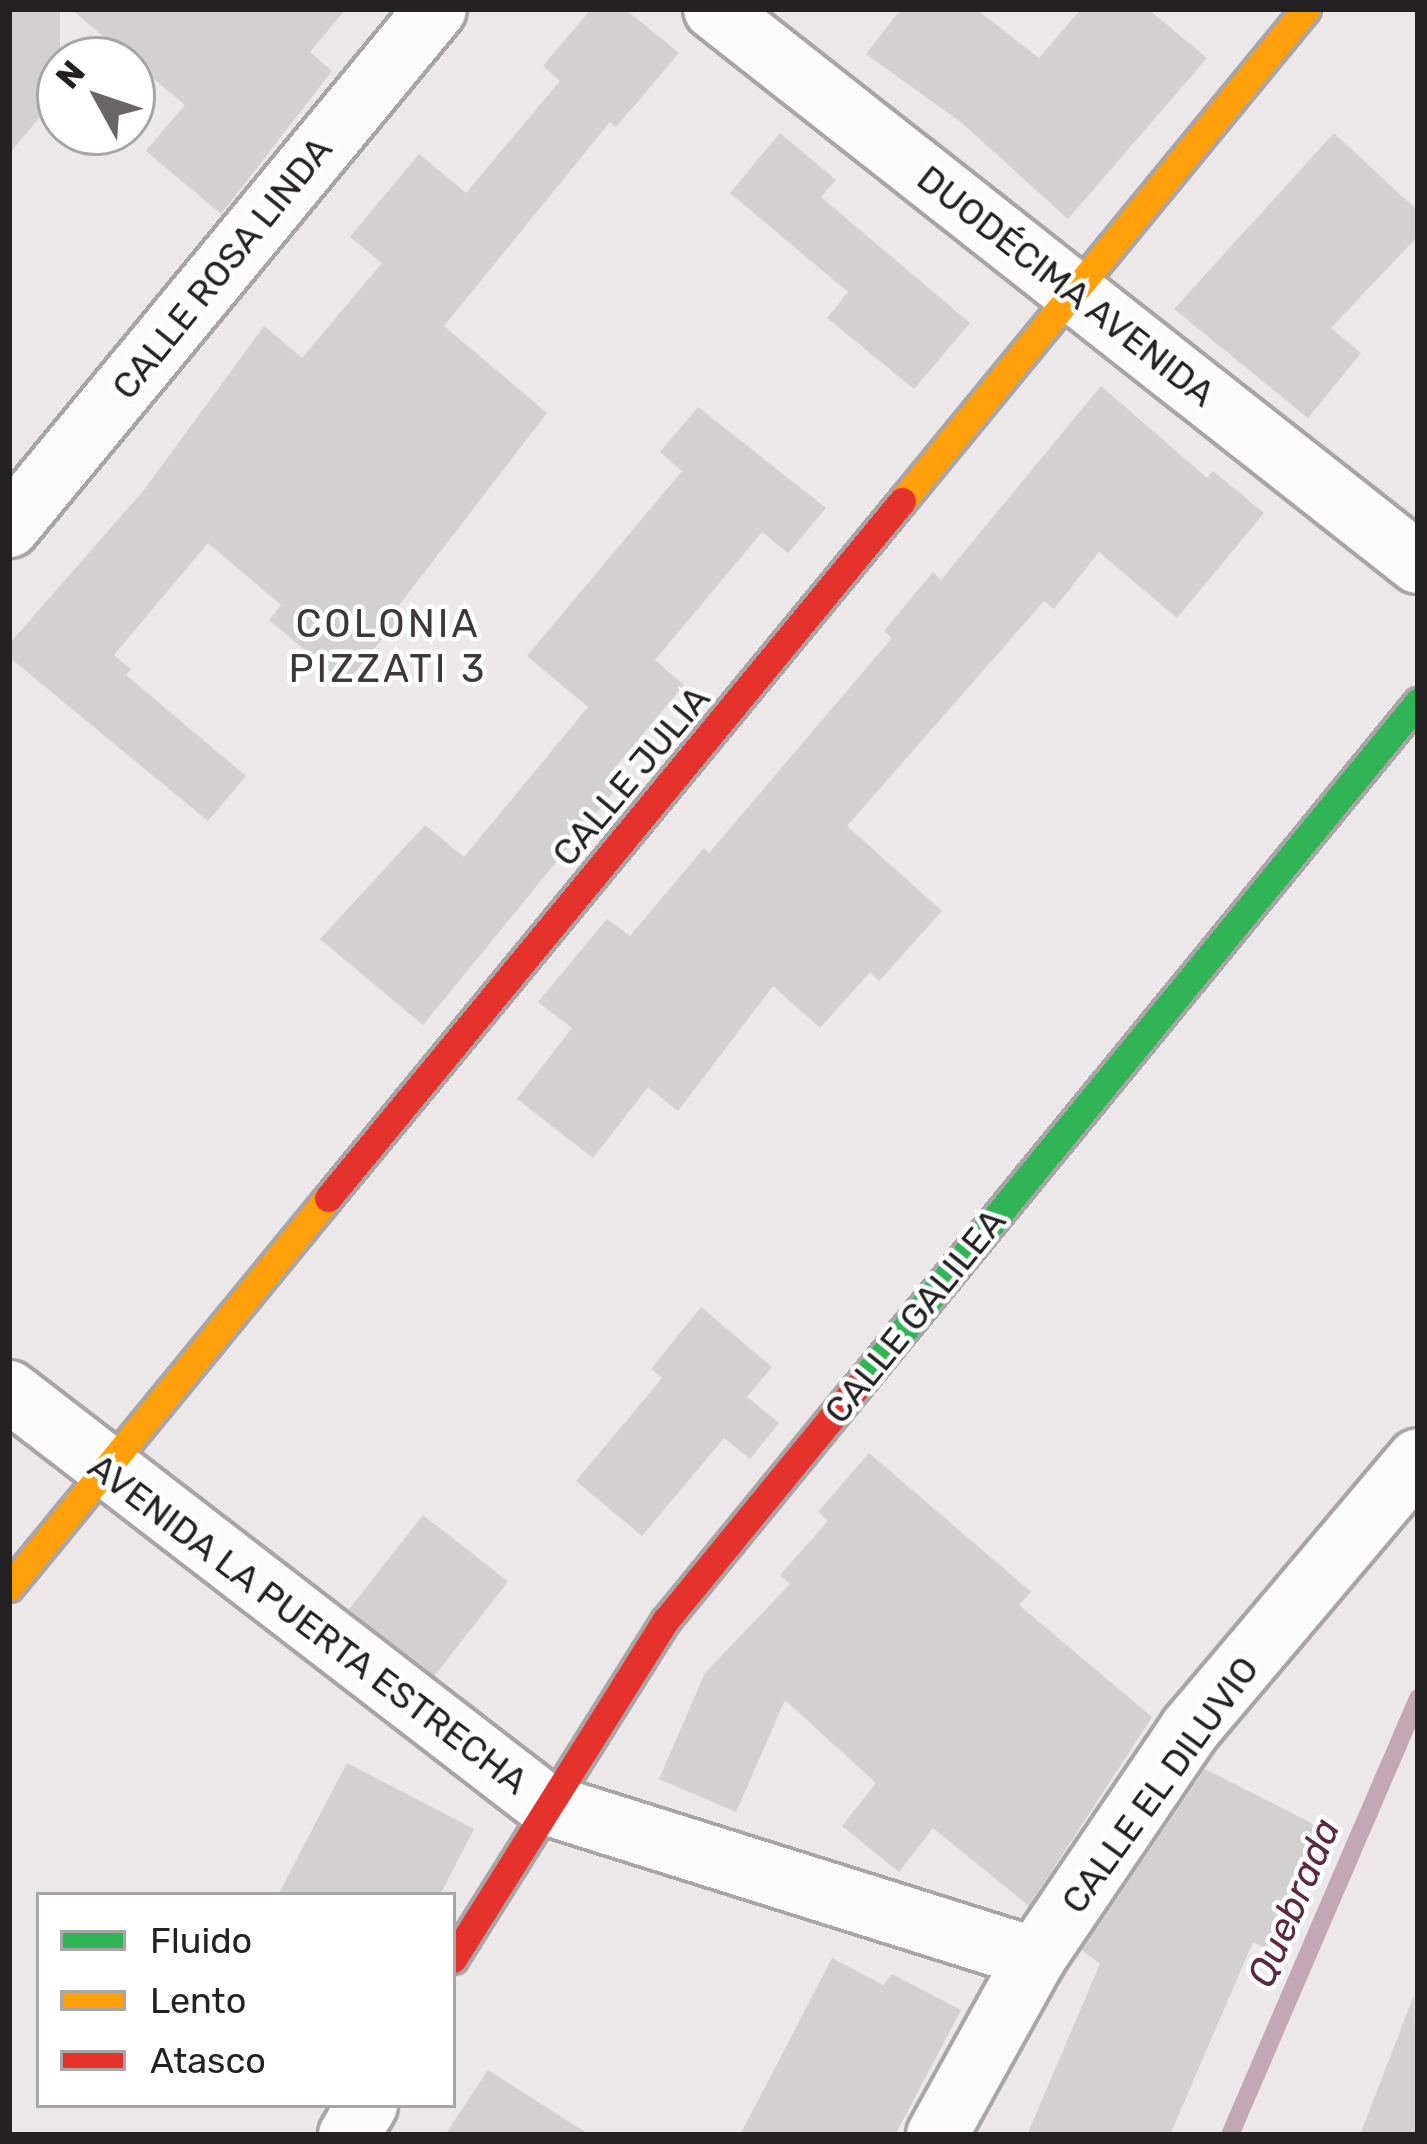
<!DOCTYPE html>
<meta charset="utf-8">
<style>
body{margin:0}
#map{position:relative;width:1427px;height:2144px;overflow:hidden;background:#ece7e9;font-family:Rubik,sans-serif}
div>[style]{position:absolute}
.stream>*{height:18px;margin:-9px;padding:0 9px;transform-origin:9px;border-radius:9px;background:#c4a7b4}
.building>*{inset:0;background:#d3d0d1;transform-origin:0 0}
.roads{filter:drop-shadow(3px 0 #a9a5a6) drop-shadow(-3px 0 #a9a5a6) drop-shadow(0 3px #a9a5a6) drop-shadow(0 -3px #a9a5a6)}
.street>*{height:60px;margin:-30px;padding:0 30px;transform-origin:30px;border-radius:30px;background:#fcfbfc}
.fast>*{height:27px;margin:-13.5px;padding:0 13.5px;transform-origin:13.5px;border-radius:13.5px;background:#30b455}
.slow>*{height:27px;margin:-13.5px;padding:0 13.5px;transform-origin:13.5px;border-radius:13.5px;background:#ff9f0a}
.jam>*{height:27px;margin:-13.5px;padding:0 13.5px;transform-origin:13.5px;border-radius:13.5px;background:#e5322d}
span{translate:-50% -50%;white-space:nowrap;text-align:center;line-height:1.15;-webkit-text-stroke:9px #fff;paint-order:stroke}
.street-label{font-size:36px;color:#242122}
.neighbourhood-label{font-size:39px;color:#3f383b;letter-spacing:3px}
.water-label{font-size:39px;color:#5c2842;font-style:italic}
.frame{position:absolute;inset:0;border:12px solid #242122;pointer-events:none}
.legend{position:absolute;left:36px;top:1892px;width:420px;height:216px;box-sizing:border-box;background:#fff;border:3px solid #a7a6a7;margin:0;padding:15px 21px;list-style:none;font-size:36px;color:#242122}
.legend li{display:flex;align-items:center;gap:24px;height:60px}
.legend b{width:60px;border:3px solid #a7a6a7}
.north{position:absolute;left:36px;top:36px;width:120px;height:120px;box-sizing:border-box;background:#fff;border:3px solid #a7a6a7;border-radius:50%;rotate:310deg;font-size:33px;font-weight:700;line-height:48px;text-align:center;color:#242122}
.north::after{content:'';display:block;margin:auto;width:42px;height:54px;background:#6a6668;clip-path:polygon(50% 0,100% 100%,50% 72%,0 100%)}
</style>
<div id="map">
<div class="stream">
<div style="left:1230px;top:2135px;width:476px;rotate:-66.7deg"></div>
</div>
<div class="building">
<div style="clip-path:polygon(9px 9px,60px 9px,60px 93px,9px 154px)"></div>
<div style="clip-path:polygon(71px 9px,346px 9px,310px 52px,332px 71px,221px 214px,146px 151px,185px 105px)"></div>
<div style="clip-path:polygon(591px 9px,625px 9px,679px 53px,616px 127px,610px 122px,444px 326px,547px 413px,396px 609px,403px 614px,345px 684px,269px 620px,281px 605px,208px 543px,114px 655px,131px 669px,126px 675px,246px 776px,208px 821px,9px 657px,9px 644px,144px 490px,264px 326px,302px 358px,382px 263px,350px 237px,419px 154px,466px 193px,560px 81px,543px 66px)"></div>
<div style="clip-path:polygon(901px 9px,976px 9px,1039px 58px,1081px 9px,1148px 9px,1207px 58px,1068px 219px,962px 123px,866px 54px)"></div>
<div style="clip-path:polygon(780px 133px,836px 180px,821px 197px,970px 323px,914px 389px,827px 318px,848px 292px,730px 193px)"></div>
<div style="clip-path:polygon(1334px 133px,1418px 211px,1418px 236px,1331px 328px,1361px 353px,1308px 418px,1174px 309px)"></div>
<div style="clip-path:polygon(1101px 386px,1207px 478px,1213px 471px,1264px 513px,1177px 618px,1099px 552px,1054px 609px,1044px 601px,847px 826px,942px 911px,879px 981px,870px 972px,820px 1028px,773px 986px,678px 1111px,648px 1087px,593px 1158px,517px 1099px,572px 1028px,538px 1002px,607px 919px,630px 936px,704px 848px,709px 853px,892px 638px,884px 631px,933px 572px,941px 580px)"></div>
<div style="clip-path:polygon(698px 407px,826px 508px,788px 553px,762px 532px,655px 660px,684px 685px,608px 776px,619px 785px,423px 1025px,320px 939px,425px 825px,464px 857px,588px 707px,527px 656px,682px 471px,660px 452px)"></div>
<div style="clip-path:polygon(701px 1307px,772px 1367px,747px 1397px,779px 1423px,750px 1459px,724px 1438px,642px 1536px,576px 1481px,662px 1378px,651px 1369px)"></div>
<div style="clip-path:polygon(869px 1453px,1031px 1592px,1019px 1605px,1152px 1717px,1029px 1906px,933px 1828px,899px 1872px,842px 1826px,876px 1783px,785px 1700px,736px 1812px,659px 1779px,705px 1673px,790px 1584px,780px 1575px,828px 1521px,818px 1512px)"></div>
<div style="left:423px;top:1515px;width:108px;height:120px;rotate:38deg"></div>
<div style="clip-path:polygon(347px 1763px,474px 1829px,440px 1895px,278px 1895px)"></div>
<div style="clip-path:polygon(1205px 1769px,1325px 1830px,1266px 1949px,1253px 1942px,1170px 2135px,1027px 2135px,1100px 1964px,1082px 1950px)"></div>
<div style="clip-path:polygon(832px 1958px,883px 1985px,892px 1974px,961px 2010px,895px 2135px,740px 2135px)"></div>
<div style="clip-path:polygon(1414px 1995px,1418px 2135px,1360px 2135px)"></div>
<div style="clip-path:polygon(488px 2070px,590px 2135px,445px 2135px)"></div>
</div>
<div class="roads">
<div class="street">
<div style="left:714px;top:9px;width:896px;rotate:38.2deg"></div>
<div style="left:9px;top:527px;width:671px;rotate:-50.5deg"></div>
<div style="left:9px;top:1391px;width:677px;rotate:37.62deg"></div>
<div style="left:545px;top:1804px;width:514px;rotate:17.45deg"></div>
<div style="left:349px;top:2135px;width:35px;rotate:-59deg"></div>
<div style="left:937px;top:2135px;width:202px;rotate:-61deg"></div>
<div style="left:1035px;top:1958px;width:277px;rotate:-55.9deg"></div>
<div style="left:1190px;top:1729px;width:353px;rotate:-49.8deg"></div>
</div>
<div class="fast">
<div style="left:856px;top:1388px;width:887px;rotate:-50.67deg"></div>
</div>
<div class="slow">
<div style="left:902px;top:501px;width:637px;rotate:-50.61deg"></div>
<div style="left:9px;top:1587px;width:503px;rotate:-50.65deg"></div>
</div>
<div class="jam">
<div style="left:328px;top:1198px;width:903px;rotate:-50.53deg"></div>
<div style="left:453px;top:1959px;width:400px;rotate:-57.9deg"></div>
<div style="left:666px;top:1620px;width:300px;rotate:-50.7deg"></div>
</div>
</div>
<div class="street-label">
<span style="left:222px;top:268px;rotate:-51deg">CALLE ROSA LINDA</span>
<span style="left:1066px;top:286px;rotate:38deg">DUODÉCIMA AVENIDA</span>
<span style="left:631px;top:776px;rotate:-50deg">CALLE JULIA</span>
<span style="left:915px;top:1316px;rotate:-51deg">CALLE GALILEA</span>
<span style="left:308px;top:1624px;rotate:37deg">AVENIDA LA PUERTA ESTRECHA</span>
<span style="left:1160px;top:1785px;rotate:-54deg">CALLE EL DILUVIO</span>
</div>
<div class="neighbourhood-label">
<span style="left:388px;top:647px">COLONIA<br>PIZZATI 3</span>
</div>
<div class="water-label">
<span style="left:1294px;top:1903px;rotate:-67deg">Quebrada</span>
</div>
<div class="frame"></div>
<ul class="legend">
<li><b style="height:15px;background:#30b455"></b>Fluido</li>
<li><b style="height:15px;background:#ff9f0a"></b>Lento</li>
<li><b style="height:15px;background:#e5322d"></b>Atasco</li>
</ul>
<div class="north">N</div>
</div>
